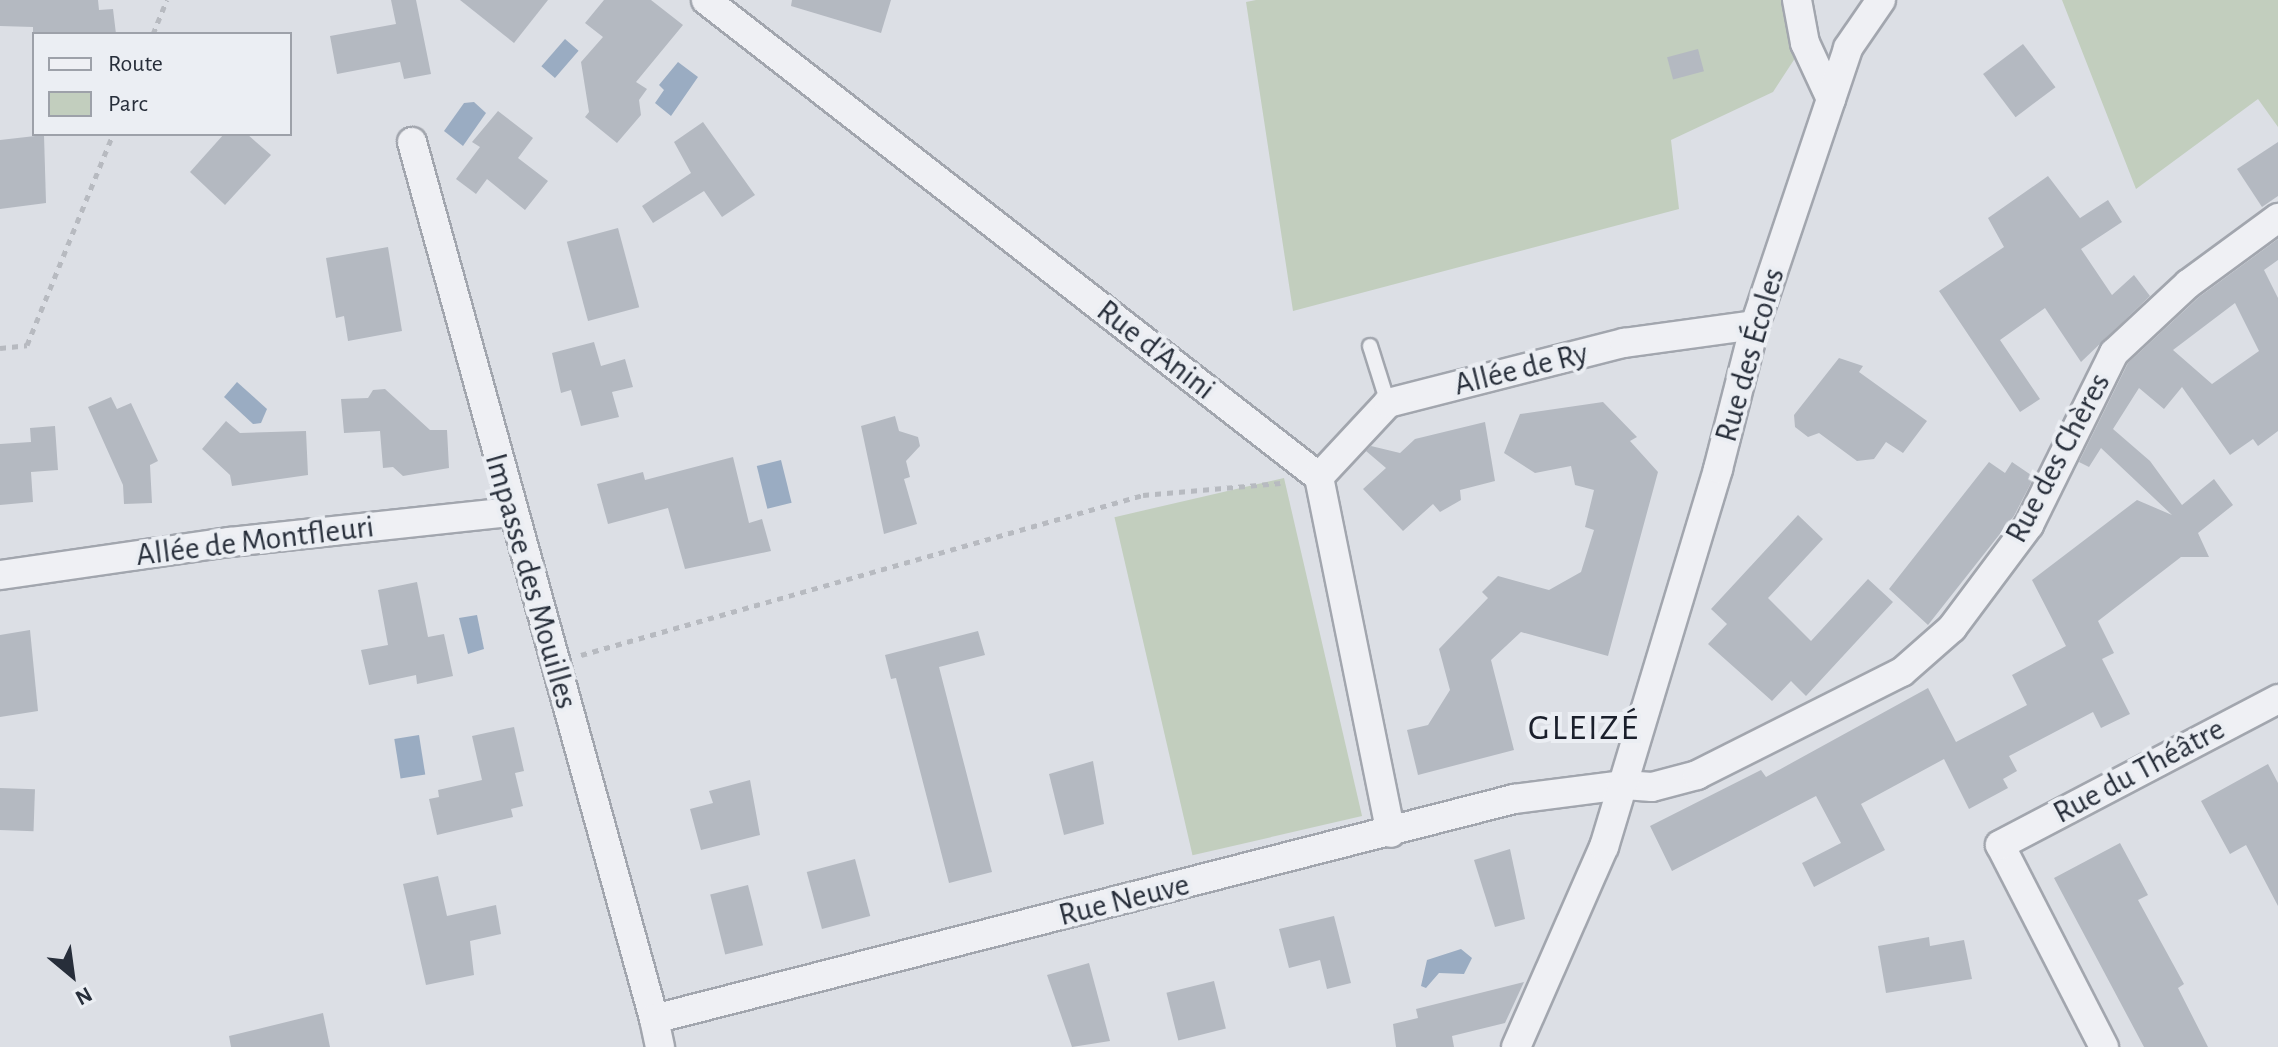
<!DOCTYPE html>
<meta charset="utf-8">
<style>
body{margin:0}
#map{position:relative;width:2278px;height:1047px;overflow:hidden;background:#dcdfe5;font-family:"Alegreya Sans",sans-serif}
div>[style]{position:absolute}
.green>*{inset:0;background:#c2cebe;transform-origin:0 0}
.water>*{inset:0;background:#9aacc2;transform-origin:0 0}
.building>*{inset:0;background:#b4b9c1;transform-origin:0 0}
.path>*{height:5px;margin-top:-2.5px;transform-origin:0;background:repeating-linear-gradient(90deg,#b7bac0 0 6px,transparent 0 12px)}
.roads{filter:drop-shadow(2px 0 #a2a6ae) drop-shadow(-2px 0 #a2a6ae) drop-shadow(0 2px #a2a6ae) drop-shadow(0 -2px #a2a6ae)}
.service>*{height:14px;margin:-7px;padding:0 7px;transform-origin:7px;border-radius:7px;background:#eff0f4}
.minor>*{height:28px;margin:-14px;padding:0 14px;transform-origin:14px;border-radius:14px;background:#eff0f4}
span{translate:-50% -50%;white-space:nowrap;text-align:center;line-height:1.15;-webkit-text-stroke:8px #ebeef3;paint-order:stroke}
.street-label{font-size:32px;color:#272e3a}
.quarter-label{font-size:36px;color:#1a1f2b;letter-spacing:2px}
.legend{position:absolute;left:32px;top:32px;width:260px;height:104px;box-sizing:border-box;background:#ebeef3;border:2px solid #9da1a9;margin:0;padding:10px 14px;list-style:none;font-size:24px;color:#272e3a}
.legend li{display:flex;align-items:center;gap:16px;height:40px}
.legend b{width:40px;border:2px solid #9da1a9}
.north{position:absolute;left:32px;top:935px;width:80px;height:80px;-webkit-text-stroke:6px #ebeef3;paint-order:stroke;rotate:151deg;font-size:22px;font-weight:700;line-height:32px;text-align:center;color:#272e3a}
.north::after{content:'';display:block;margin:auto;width:28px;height:36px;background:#272e3a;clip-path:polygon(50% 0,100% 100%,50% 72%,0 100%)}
</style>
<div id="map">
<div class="green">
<div style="clip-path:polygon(1256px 0,1797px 0,1805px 43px,1773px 92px,1671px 140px,1679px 209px,1293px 311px,1246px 2px)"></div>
<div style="clip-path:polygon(2062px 0,2278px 0,2278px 127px,2258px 99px,2136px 189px)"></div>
<div style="left:1284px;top:478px;width:347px;height:174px;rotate:77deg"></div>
</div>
<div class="water">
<div style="left:565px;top:39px;width:18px;height:36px;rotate:41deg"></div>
<div style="clip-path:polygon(678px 62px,698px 77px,671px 116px,655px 103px,664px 90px,659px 85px)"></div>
<div style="clip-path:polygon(474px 102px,486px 113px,463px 146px,444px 131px,464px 103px)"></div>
<div style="clip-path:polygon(237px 382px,267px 409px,261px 423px,253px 424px,224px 397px)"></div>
<div style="left:781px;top:460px;width:44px;height:25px;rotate:76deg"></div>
<div style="clip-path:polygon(477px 615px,484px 649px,468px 654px,459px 618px)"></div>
<div style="left:419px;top:735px;width:40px;height:25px;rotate:81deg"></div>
<div style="clip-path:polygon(1461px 949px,1472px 958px,1464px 974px,1439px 973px,1426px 988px,1421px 986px,1427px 960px)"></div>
</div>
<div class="building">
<div style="clip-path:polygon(0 0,98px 0,99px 10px,113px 9px,116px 34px,33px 34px,33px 27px,0 26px)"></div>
<div style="clip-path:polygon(391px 0,416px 0,431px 74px,404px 79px,400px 62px,337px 74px,330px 36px,396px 24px)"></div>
<div style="clip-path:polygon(460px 0,548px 0,514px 43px)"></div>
<div style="clip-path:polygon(604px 0,651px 0,683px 25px,636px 82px,647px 89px,639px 100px,641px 115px,617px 143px,585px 117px,589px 112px,581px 62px,603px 37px,585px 23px)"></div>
<div style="clip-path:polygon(792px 0,891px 0,881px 33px,791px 6px)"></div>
<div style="left:2023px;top:44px;width:54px;height:50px;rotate:53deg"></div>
<div style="left:1698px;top:49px;width:23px;height:32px;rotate:75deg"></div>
<div style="clip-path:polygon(498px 111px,533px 138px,518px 158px,548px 181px,525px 210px,487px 179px,476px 194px,456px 179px,480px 147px,472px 142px)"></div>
<div style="clip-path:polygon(703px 122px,755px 195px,722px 217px,704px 191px,653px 223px,642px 206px,691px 173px,674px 142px)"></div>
<div style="clip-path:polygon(224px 134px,247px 134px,271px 155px,225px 205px,190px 172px)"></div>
<div style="clip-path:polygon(44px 135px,46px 203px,0 209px,0 140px)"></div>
<div style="clip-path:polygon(2278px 142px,2278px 196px,2262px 207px,2237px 169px)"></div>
<div style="clip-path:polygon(2048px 176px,2080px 218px,2108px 200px,2122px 222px,2081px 249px,2112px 295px,2134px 275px,2150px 296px,2081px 362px,2045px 308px,2000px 340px,2040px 399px,2020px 412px,1939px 291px,2004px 247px,1988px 218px)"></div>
<div style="left:618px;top:228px;width:82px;height:53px;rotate:75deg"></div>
<div style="clip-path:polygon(evenodd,2278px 239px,2278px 260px,2264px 270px,2278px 298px,2278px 431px,2258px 446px,2253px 439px,2230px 455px,2182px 387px,2164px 409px,2139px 388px,2113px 429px,2150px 461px,2182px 505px,2214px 479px,2233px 505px,2198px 533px,2209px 557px,2181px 557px,2098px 621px,2114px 653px,2102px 659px,2130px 714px,2101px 728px,2093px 712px,2009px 756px,2017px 771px,2003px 779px,2008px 788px,1969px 809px,1944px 759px,1861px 804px,1885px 850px,1814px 887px,1802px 863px,1841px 843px,1816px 796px,1672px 871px,1650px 826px,1761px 770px,1766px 777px,1928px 688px,1956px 742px,2027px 705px,2012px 675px,2066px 646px,2032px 580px,2137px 500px,2172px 515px,2101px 448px,2089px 467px,2079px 462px,2128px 363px,2199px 297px,2278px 239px,2235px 303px,2259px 351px,2212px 384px,2173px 350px,2235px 303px)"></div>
<div style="clip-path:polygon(388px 247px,402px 331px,348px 341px,344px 316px,336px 318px,326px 258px)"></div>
<div style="clip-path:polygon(594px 342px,601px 366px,625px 359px,633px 387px,612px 392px,619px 417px,581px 426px,571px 390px,561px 393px,552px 353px)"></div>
<div style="clip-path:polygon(1839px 358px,1863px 366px,1859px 372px,1927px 421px,1903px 453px,1886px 442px,1874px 459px,1857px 461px,1819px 433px,1808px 437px,1795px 427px,1794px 415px)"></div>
<div style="clip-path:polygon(385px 389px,430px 430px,447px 430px,449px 468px,403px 476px,393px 467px,383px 468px,380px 431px,344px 433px,341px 399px,368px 398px,373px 390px)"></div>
<div style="clip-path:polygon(111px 397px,117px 409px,131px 403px,158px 461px,150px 465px,152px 503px,124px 504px,123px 485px,88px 407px)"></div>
<div style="clip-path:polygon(1603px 402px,1637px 437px,1630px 441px,1658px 472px,1608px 656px,1521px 632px,1491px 660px,1514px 750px,1418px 775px,1407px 730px,1428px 725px,1450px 690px,1439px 649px,1488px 598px,1482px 592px,1498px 576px,1549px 590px,1581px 572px,1594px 530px,1585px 527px,1594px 490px,1575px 485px,1571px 466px,1535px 473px,1504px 453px,1520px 414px)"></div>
<div style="clip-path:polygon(895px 416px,899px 431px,918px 437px,920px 446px,906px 461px,910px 477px,904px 479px,917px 524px,884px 534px,861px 426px)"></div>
<div style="clip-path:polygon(226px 421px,240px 433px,306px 431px,308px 475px,232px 486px,230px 475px,202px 449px)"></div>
<div style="clip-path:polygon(1485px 422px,1495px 481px,1460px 490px,1461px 500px,1440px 512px,1433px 504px,1403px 531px,1363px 489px,1386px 468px,1366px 451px,1371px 446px,1400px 453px,1415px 439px)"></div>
<div style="clip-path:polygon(55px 426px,58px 470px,31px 472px,33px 502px,0 505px,0 444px,31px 442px,30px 428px)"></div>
<div style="clip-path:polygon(733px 457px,749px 523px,762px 519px,771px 551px,685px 569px,668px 508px,608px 524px,597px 484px,643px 472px,645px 480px)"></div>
<div style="clip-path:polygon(1989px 462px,2005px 473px,2012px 462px,2034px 477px,2014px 516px,1928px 625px,1889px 589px)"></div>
<div style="clip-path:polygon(1798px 515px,1823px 539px,1768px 598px,1811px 641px,1868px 579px,1893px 602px,1806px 696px,1791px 681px,1772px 701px,1708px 644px,1727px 624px,1711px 609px)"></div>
<div style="clip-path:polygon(417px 582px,428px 637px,444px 634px,453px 676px,417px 684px,416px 675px,369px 685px,361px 650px,388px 645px,378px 590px)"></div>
<div style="clip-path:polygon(30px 630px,38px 711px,0 717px,0 635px)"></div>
<div style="clip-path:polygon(978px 631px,985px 655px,939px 667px,992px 872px,949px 883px,896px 678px,891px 679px,885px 655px)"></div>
<div style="clip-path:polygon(514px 727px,524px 771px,515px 773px,523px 806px,511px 809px,513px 817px,437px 835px,429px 799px,439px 797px,438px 790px,482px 780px,472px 736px)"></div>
<div style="clip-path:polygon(1093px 761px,1104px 824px,1064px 835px,1049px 774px)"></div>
<div style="clip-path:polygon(2268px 764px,2278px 783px,2278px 906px,2246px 845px,2230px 854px,2201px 801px)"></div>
<div style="clip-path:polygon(750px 780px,760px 835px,701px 850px,690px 809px,713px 803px,709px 791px)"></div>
<div style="left:0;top:788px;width:35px;height:42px;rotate:2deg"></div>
<div style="clip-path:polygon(2120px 843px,2148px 895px,2138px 900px,2184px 984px,2178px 988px,2208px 1047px,2144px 1047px,2054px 878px)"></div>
<div style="clip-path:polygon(1510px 849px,1525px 919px,1495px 927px,1474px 860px)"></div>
<div style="left:855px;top:859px;width:59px;height:50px;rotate:75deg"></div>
<div style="clip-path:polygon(438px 876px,447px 916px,496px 905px,501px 934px,470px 941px,474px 975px,426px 985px,403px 884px)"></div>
<div style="left:748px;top:885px;width:62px;height:39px;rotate:76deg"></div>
<div style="clip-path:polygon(1334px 916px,1351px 983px,1327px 989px,1320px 960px,1289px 968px,1279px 929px)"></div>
<div style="clip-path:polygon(1929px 937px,1930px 946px,1964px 940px,1972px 979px,1886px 993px,1878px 946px)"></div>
<div style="clip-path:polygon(1089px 963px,1110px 1041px,1072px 1047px,1047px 975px)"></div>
<div style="left:1214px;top:981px;width:49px;height:49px;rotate:76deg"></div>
<div style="clip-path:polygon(1524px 982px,1505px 1023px,1452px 1036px,1454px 1047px,1396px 1047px,1393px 1024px,1418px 1018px,1416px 1009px)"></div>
<div style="clip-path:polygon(323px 1013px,330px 1047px,231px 1047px,229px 1036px)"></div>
</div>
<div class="path">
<div style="left:153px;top:34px;width:37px;rotate:-68deg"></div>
<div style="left:0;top:348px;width:27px;rotate:-6deg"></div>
<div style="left:27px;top:345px;width:228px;rotate:-67.8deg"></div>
<div style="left:581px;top:655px;width:584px;rotate:-15.89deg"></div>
<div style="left:1143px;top:495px;width:138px;rotate:-5deg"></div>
</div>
<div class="roads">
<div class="service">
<div style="left:1370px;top:346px;width:60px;rotate:72.5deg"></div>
</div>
<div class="minor">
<div style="left:706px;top:0;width:777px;rotate:37.89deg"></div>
<div style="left:1319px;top:477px;width:363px;rotate:78.6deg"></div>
<div style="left:1797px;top:0;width:44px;rotate:79.5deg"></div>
<div style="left:1805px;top:43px;width:62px;rotate:65.1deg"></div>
<div style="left:412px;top:142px;width:910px;rotate:74.57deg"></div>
<div style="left:1319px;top:477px;width:101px;rotate:-47deg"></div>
<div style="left:1388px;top:403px;width:244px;rotate:-14.3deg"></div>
<div style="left:1624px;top:343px;width:132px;rotate:-7.8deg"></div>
<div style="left:0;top:575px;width:232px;rotate:-8.2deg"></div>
<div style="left:230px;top:542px;width:283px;rotate:-6.1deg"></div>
<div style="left:660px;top:1047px;width:29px;rotate:-102deg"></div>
<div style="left:654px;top:1019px;width:888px;rotate:-14.35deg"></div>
<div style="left:1514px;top:799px;width:111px;rotate:-7.3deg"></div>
<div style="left:1624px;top:785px;width:28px;rotate:4deg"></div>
<div style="left:1652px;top:787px;width:47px;rotate:-14.9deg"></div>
<div style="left:1697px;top:775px;width:229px;rotate:-26.7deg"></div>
<div style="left:1902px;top:672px;width:67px;rotate:-41.3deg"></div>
<div style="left:1952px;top:628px;width:129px;rotate:-53.2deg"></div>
<div style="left:2029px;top:525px;width:192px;rotate:-63.7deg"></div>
<div style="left:2114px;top:353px;width:101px;rotate:-43deg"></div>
<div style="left:2188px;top:284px;width:112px;rotate:-36.3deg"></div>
<div style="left:1516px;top:1047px;width:219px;rotate:-66.3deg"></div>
<div style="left:1604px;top:847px;width:395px;rotate:-73.2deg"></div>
<div style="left:1718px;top:469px;width:149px;rotate:-75.6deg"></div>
<div style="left:1755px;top:325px;width:292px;rotate:-71.4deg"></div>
<div style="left:1848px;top:48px;width:58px;rotate:-55.5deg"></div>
<div style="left:2104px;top:1047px;width:227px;rotate:-117.2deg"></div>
<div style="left:2000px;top:845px;width:314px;rotate:-27.7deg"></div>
</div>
</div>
<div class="street-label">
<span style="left:1156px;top:350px;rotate:38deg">Rue d'Anini</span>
<span style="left:1750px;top:355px;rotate:-74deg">Rue des Écoles</span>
<span style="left:1521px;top:369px;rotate:-14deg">Allée de Ry</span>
<span style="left:2058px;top:458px;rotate:-62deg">Rue des Chères</span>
<span style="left:255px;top:541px;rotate:-7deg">Allée de Montfleuri</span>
<span style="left:531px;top:581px;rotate:74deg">Impasse des Mouilles</span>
<span style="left:2139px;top:771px;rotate:-28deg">Rue du Théâtre</span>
<span style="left:1124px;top:900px;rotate:-14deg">Rue Neuve</span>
</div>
<div class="quarter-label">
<span style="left:1584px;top:729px">GLEIZÉ</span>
</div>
<ul class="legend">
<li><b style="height:10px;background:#eff0f4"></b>Route</li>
<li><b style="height:22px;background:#c2cebe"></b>Parc</li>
</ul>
<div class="north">N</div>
</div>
